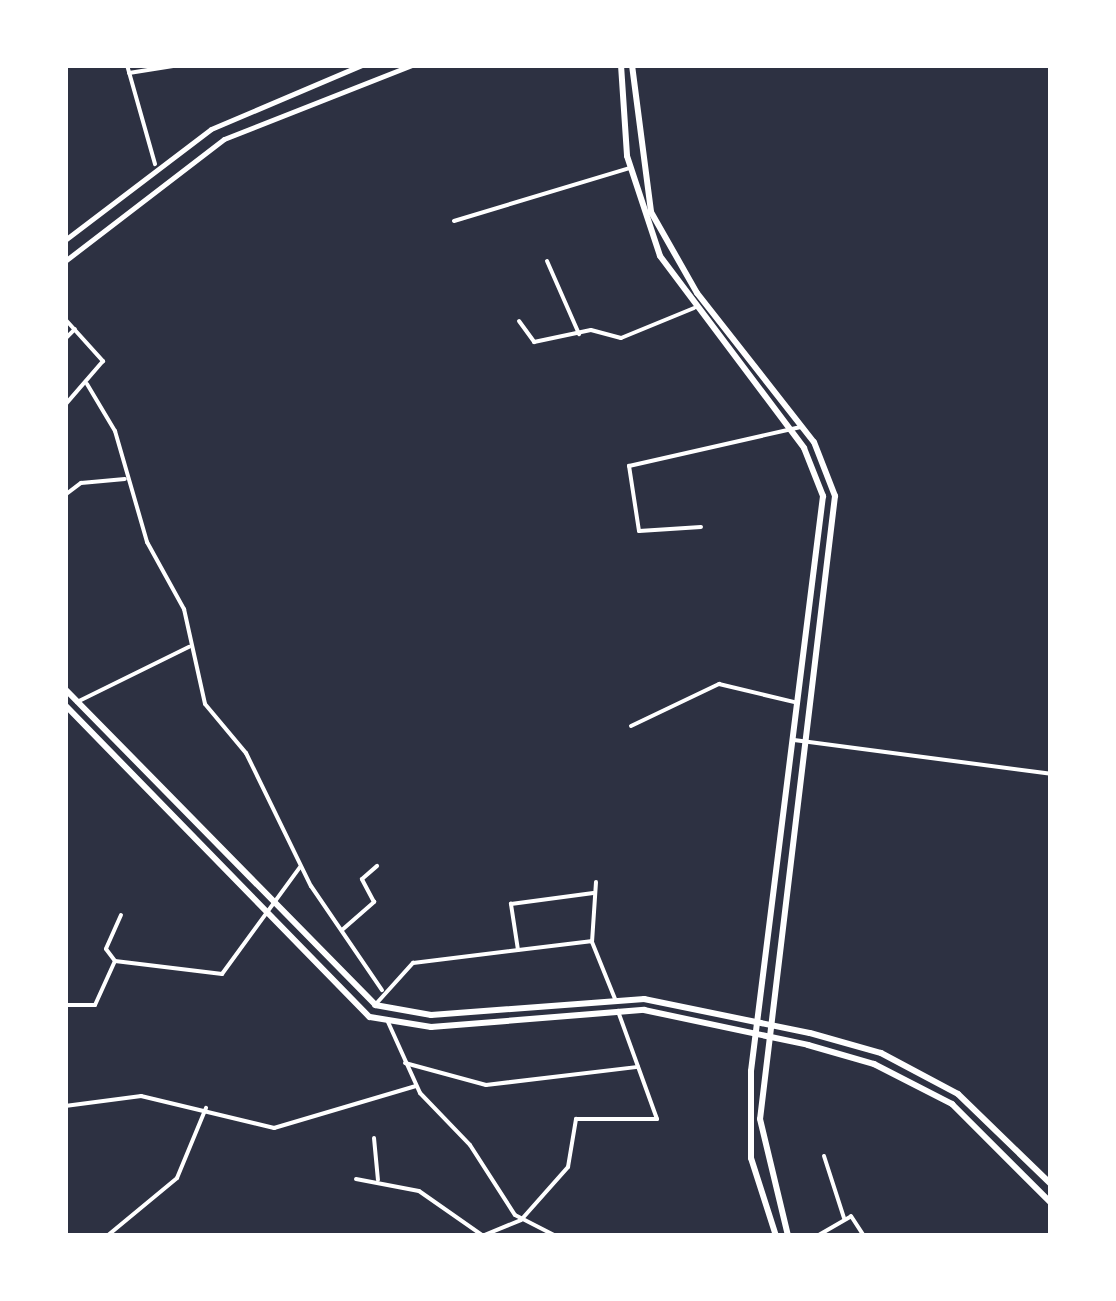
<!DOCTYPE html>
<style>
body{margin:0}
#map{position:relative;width:1116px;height:1301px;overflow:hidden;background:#2d3142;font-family:Lato,sans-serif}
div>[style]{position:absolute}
.minor>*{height:4px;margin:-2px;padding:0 2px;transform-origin:2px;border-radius:2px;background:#fff}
.secondary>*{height:5px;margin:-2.5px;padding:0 2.5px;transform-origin:2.5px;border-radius:2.5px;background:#fff}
.primary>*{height:6px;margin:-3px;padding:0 3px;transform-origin:3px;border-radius:3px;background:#fff}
.trunk>*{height:6px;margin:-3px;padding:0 3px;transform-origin:3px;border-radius:3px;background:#fff}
span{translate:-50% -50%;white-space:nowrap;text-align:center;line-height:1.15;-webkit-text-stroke:8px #fff;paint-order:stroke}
.frame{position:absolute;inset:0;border:68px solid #fff;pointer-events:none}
</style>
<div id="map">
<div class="minor">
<div style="left:127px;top:65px;width:103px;rotate:74.2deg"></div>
<div style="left:129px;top:73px;width:51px;rotate:-9.1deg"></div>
<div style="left:454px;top:221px;width:184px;rotate:-16.8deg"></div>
<div style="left:547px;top:261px;width:80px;rotate:66.3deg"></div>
<div style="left:65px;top:319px;width:57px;rotate:47.9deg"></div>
<div style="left:103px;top:361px;width:58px;rotate:130.8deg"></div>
<div style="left:519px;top:321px;width:26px;rotate:54deg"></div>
<div style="left:534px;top:342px;width:58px;rotate:-11.9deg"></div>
<div style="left:591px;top:330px;width:31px;rotate:15deg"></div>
<div style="left:621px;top:338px;width:79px;rotate:-22.3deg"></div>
<div style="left:65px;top:339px;width:14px;rotate:-45deg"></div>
<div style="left:87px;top:384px;width:55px;rotate:59.2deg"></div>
<div style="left:115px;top:431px;width:116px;rotate:73.9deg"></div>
<div style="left:147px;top:542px;width:77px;rotate:61.1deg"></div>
<div style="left:184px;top:609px;width:97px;rotate:77.5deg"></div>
<div style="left:205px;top:704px;width:64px;rotate:50.1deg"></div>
<div style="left:246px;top:753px;width:148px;rotate:64deg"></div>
<div style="left:311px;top:886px;width:126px;rotate:55.7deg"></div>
<div style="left:65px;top:495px;width:20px;rotate:-37deg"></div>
<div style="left:81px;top:483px;width:44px;rotate:-5.2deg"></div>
<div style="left:701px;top:527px;width:62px;rotate:176.3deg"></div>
<div style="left:639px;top:531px;width:66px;rotate:-98.7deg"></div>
<div style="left:629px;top:466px;width:175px;rotate:-12.8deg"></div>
<div style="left:77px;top:702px;width:125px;rotate:-26.2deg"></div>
<div style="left:631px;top:726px;width:98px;rotate:-25.5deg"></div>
<div style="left:719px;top:684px;width:81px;rotate:13.5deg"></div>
<div style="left:794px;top:740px;width:259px;rotate:7.5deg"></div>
<div style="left:596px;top:882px;width:60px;rotate:93.8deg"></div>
<div style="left:592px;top:942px;width:61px;rotate:68deg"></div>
<div style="left:121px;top:915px;width:37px;rotate:114deg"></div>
<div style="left:106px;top:949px;width:15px;rotate:53deg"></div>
<div style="left:115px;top:961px;width:108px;rotate:6.9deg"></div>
<div style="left:222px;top:974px;width:132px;rotate:-53.9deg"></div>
<div style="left:342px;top:930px;width:43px;rotate:-41.2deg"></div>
<div style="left:374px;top:902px;width:26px;rotate:-118deg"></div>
<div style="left:362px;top:879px;width:20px;rotate:-41deg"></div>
<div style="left:518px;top:950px;width:47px;rotate:-98.7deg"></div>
<div style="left:511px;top:904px;width:83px;rotate:-7.6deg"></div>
<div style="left:65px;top:1005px;width:30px"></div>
<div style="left:95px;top:1005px;width:48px;rotate:-65.6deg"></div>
<div style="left:375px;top:1005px;width:57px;rotate:-47.9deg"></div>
<div style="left:413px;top:963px;width:179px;rotate:-7deg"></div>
<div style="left:388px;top:1022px;width:78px;rotate:65.7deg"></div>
<div style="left:420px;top:1093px;width:72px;rotate:46.1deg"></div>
<div style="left:470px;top:1145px;width:83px;rotate:57.3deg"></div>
<div style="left:515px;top:1215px;width:46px;rotate:27.1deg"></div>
<div style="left:405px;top:1063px;width:84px;rotate:15.2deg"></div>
<div style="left:486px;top:1085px;width:153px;rotate:-6.8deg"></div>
<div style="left:65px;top:1106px;width:77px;rotate:-7.5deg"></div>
<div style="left:141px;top:1096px;width:137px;rotate:13.5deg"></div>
<div style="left:274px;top:1128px;width:148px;rotate:-16.5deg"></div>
<div style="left:374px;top:1138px;width:42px;rotate:84.6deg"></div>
<div style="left:824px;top:1156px;width:65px;rotate:72.1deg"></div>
<div style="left:356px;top:1179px;width:64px;rotate:10.8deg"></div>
<div style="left:419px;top:1191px;width:77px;rotate:34.9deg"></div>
<div style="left:107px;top:1236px;width:91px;rotate:-39.6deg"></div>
<div style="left:177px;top:1178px;width:76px;rotate:-67.5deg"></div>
<div style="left:482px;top:1236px;width:42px;rotate:-22.3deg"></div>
<div style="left:521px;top:1220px;width:71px;rotate:-48.4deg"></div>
<div style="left:568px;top:1167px;width:49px;rotate:-80.5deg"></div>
<div style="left:576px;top:1119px;width:81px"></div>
<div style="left:657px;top:1119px;width:115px;rotate:-109.9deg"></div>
<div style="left:817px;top:1236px;width:39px;rotate:-30deg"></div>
<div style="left:851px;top:1216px;width:24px;rotate:57deg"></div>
</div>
<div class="secondary">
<div style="left:65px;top:240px;width:183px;rotate:-37.2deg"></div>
<div style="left:211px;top:129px;width:164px;rotate:-23deg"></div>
<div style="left:65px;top:261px;width:200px;rotate:-37.5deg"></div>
<div style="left:224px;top:139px;width:202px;rotate:-21.5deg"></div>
</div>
<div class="primary">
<div style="left:65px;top:689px;width:443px;rotate:45.5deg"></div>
<div style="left:375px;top:1005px;width:57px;rotate:10.1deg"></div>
<div style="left:431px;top:1015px;width:214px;rotate:-4.3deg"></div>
<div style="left:644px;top:999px;width:169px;rotate:11.6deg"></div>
<div style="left:810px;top:1033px;width:74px;rotate:15.7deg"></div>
<div style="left:881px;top:1053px;width:87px;rotate:28deg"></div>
<div style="left:958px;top:1094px;width:129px;rotate:44.1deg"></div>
<div style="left:65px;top:705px;width:436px;rotate:45.7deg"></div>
<div style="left:370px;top:1017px;width:62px;rotate:9.3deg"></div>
<div style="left:431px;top:1027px;width:214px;rotate:-4.6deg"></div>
<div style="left:644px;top:1010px;width:168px;rotate:12deg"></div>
<div style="left:808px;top:1045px;width:69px;rotate:16.1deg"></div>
<div style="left:874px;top:1064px;width:88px;rotate:27.1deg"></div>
<div style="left:952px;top:1104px;width:140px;rotate:45deg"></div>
</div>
<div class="trunk">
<div style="left:621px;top:65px;width:91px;rotate:86.2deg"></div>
<div style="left:627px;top:156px;width:105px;rotate:71.7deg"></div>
<div style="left:660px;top:256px;width:240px;rotate:53.1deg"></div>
<div style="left:804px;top:448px;width:52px;rotate:68.4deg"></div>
<div style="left:823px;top:496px;width:579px;rotate:97.14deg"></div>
<div style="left:751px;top:1071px;width:87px;rotate:90deg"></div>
<div style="left:751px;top:1158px;width:82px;rotate:72.2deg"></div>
<div style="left:632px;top:65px;width:148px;rotate:82.6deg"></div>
<div style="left:651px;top:212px;width:93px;rotate:60.4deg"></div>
<div style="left:697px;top:293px;width:189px;rotate:51.9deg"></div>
<div style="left:814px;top:442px;width:58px;rotate:68.7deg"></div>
<div style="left:835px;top:496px;width:627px;rotate:96.86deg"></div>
<div style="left:760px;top:1119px;width:120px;rotate:76.5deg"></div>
</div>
<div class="frame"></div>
</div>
